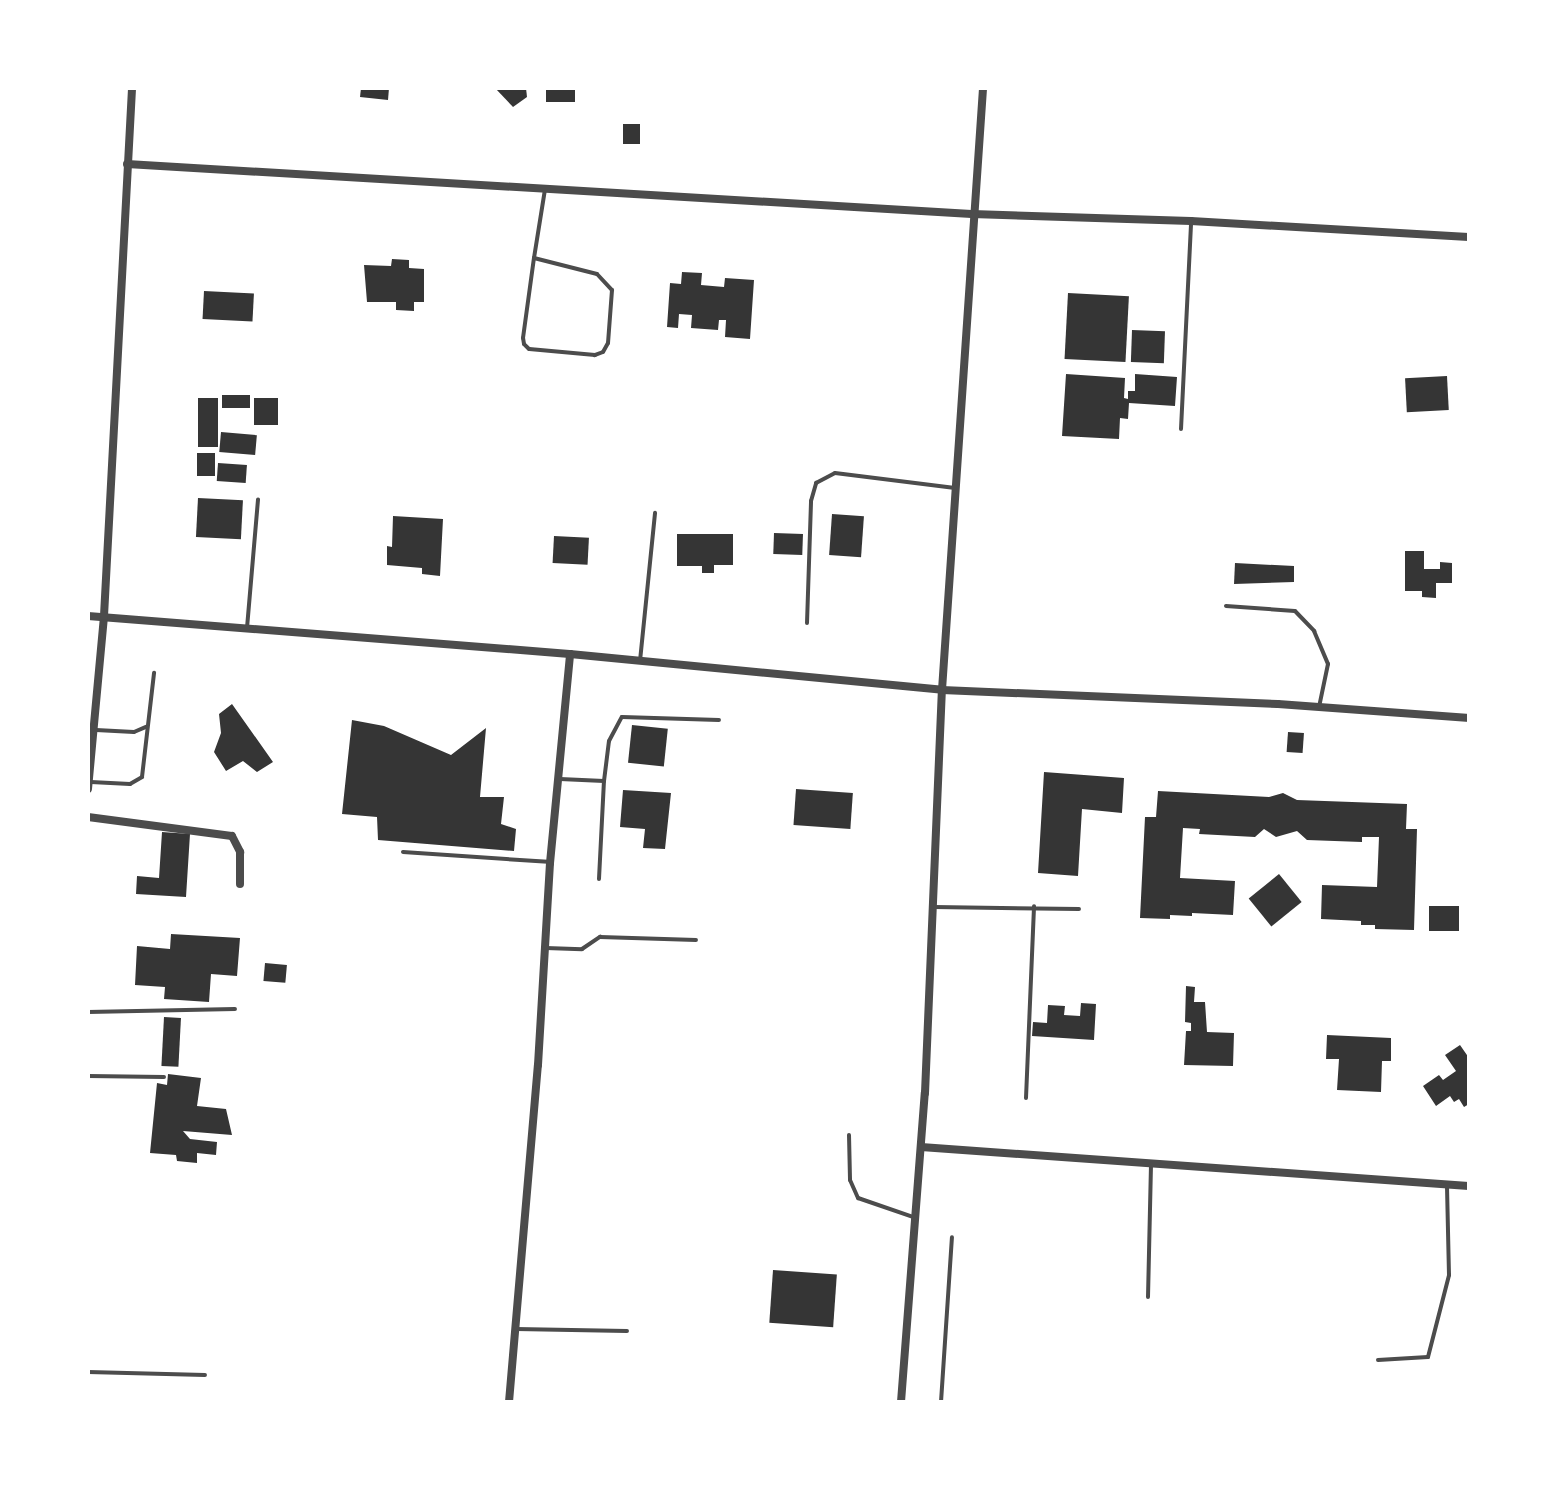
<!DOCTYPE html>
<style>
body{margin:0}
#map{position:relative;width:1557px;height:1490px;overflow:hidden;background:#fff;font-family:"Open Sans",sans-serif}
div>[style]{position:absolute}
.building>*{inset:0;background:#353535;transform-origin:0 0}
.service>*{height:4px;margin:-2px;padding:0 2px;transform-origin:2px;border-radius:2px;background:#4c4c4c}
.minor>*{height:8px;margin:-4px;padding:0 4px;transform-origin:4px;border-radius:4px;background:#4c4c4c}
span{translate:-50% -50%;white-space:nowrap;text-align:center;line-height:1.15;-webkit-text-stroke:8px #fff;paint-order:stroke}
.frame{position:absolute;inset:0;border:90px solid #fff;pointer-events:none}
</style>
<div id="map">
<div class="building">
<div style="clip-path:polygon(361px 88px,389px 88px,388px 100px,360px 97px)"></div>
<div style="clip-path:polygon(495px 88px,526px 88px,527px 97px,513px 107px)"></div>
<div style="left:546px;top:88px;width:29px;height:14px"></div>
<div style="left:623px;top:124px;width:17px;height:20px"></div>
<div style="clip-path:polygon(392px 259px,409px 260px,409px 268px,424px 269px,424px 302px,414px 302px,414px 311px,396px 310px,396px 302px,367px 302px,364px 265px,391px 266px)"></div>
<div style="clip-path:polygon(682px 272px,702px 273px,701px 285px,724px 287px,725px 278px,754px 280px,750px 339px,725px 337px,726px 320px,719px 320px,718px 330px,691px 328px,692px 315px,679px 314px,678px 328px,667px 327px,670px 283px,681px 284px)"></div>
<div style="left:204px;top:291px;width:50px;height:28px;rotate:3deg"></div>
<div style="left:1068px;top:293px;width:61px;height:66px;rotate:3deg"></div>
<div style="left:1132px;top:330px;width:33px;height:32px;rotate:2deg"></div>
<div style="clip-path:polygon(1066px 374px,1125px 378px,1124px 398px,1128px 399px,1128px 391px,1135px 391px,1135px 374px,1177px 377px,1175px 406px,1129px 403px,1128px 419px,1120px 418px,1119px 439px,1062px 436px)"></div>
<div style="left:1447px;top:376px;width:34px;height:42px;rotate:87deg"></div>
<div style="left:222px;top:395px;width:28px;height:13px"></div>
<div style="left:198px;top:398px;width:20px;height:49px"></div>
<div style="left:254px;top:398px;width:24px;height:27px"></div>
<div style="left:221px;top:432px;width:36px;height:20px;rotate:5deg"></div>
<div style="left:197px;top:453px;width:18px;height:23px"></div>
<div style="left:218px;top:463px;width:29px;height:18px;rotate:4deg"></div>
<div style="left:198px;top:498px;width:45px;height:39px;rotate:3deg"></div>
<div style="left:832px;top:514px;width:32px;height:41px;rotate:4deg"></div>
<div style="clip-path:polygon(393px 516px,443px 519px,440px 576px,422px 574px,422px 568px,387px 565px,387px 546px,392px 547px)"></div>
<div style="left:774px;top:533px;width:29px;height:21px;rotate:2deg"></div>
<div style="clip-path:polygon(677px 534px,733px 534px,733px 565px,714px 565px,714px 573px,702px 573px,702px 566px,677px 566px)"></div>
<div style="left:554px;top:536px;width:35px;height:27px;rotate:3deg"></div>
<div style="clip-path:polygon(1405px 551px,1424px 551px,1424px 569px,1440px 569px,1440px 562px,1452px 563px,1452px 583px,1436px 583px,1436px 598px,1422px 597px,1422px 591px,1405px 591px)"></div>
<div style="clip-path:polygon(1235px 563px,1294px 566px,1294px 582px,1234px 584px)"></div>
<div style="clip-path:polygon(232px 704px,273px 762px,257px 772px,243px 761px,226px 771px,214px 752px,221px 733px,219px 714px)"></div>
<div style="clip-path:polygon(352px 720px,384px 726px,451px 755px,486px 728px,480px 797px,504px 797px,501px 824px,516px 829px,514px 851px,378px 840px,377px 817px,342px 814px)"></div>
<div style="left:632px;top:725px;width:36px;height:38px;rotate:6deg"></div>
<div style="left:1288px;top:732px;width:16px;height:20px;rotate:4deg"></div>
<div style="clip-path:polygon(1044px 772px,1124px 778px,1122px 813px,1082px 809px,1078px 876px,1038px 873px)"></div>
<div style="left:796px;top:789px;width:57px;height:36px;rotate:4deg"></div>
<div style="clip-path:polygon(623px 790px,671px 793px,665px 849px,643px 848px,645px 829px,620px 827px)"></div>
<div style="clip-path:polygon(1158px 791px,1269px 797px,1283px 793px,1297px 800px,1407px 804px,1406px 829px,1417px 829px,1414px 930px,1375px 929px,1375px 925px,1361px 925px,1361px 921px,1321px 919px,1322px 885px,1377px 887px,1379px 837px,1362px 837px,1362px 842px,1307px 840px,1297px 831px,1276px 837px,1264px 829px,1255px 837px,1199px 834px,1200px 829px,1183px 828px,1180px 878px,1235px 881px,1233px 915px,1192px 913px,1192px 916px,1170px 915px,1170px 919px,1140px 918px,1145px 817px,1156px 817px)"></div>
<div style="clip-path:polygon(162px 832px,190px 834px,186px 897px,136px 894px,137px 876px,159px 878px)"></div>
<div style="left:1279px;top:874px;width:36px;height:39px;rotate:51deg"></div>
<div style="left:1429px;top:906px;width:30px;height:25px"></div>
<div style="clip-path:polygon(171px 934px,240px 938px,237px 976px,211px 974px,209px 1002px,164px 999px,165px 987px,135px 985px,137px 946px,170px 949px)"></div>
<div style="left:265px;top:963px;width:22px;height:18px;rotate:5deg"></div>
<div style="clip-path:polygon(1186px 986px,1195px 987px,1194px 1002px,1205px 1002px,1207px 1032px,1234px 1033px,1233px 1066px,1184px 1065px,1186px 1031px,1191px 1031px,1191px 1023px,1185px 1022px)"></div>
<div style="clip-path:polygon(1081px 1003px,1096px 1004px,1094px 1040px,1032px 1036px,1033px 1022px,1047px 1023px,1048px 1005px,1065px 1006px,1064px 1015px,1080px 1016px)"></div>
<div style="left:164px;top:1017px;width:17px;height:49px;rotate:3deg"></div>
<div style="clip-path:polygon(1327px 1035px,1391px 1038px,1391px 1061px,1382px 1061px,1381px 1092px,1337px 1090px,1339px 1059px,1326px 1059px)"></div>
<div style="clip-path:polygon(1460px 1045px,1469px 1058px,1469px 1104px,1464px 1107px,1459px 1099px,1454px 1102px,1450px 1096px,1436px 1106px,1423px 1086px,1439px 1075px,1443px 1080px,1456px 1071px,1445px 1055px)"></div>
<div style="clip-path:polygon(168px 1074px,201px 1078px,197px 1106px,226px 1109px,232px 1135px,183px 1131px,190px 1139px,217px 1142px,216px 1155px,197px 1153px,197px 1163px,177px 1161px,176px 1155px,150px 1153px,157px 1083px,167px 1085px)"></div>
<div style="left:773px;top:1270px;width:64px;height:53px;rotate:4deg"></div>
</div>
<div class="service">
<div style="left:534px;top:258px;width:65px;rotate:14.3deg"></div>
<div style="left:597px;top:274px;width:22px;rotate:47deg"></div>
<div style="left:612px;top:290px;width:53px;rotate:94.3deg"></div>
<div style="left:608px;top:343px;width:10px;rotate:119deg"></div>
<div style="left:603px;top:352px;width:9px;rotate:159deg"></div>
<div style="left:595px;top:355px;width:66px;rotate:-174.8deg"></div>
<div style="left:529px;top:349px;width:7px;rotate:-135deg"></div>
<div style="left:524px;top:344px;width:6px;rotate:-99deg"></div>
<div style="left:523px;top:338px;width:81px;rotate:-82.2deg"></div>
<div style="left:534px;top:258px;width:70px;rotate:-80.9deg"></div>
<div style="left:1181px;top:429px;width:208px;rotate:-87.2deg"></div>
<div style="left:1226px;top:606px;width:69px;rotate:4.1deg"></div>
<div style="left:1295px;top:611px;width:28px;rotate:46deg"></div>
<div style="left:1314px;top:631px;width:36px;rotate:67deg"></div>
<div style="left:1328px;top:664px;width:44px;rotate:101.8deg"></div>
<div style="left:807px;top:623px;width:122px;rotate:-88.1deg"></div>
<div style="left:811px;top:501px;width:19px;rotate:-74deg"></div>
<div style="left:816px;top:483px;width:21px;rotate:-28deg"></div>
<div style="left:835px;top:473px;width:121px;rotate:7.1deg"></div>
<div style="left:247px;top:628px;width:129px;rotate:-85.1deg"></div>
<div style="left:640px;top:661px;width:149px;rotate:-84.2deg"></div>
<div style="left:96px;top:730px;width:38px;rotate:3deg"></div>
<div style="left:134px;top:732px;width:13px;rotate:-23deg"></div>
<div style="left:560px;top:779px;width:44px;rotate:2.6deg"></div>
<div style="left:604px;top:781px;width:40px;rotate:-82.9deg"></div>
<div style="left:609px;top:741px;width:27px;rotate:-62deg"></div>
<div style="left:622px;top:717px;width:97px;rotate:1.8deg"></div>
<div style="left:91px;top:782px;width:39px;rotate:3deg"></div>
<div style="left:130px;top:784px;width:14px;rotate:-30deg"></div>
<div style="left:142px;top:777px;width:105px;rotate:-83.4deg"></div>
<div style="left:403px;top:852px;width:145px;rotate:3.9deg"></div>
<div style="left:599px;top:879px;width:98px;rotate:-87.1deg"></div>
<div style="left:934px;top:907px;width:145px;rotate:0.8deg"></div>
<div style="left:546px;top:948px;width:36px;rotate:2deg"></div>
<div style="left:582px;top:949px;width:22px;rotate:-34deg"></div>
<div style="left:600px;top:937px;width:96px;rotate:1.8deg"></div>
<div style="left:88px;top:1012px;width:147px;rotate:-1.2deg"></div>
<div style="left:88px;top:1076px;width:76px;rotate:0.8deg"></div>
<div style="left:1026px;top:1098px;width:192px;rotate:-87.6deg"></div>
<div style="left:849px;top:1135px;width:45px;rotate:88.7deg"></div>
<div style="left:850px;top:1180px;width:20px;rotate:66deg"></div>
<div style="left:858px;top:1198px;width:58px;rotate:19.1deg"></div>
<div style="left:1148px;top:1297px;width:131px;rotate:-88.7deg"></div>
<div style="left:516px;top:1329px;width:111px;rotate:1deg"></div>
<div style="left:1378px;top:1360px;width:50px;rotate:-3.4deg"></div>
<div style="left:1428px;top:1357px;width:85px;rotate:-75.6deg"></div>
<div style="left:1449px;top:1275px;width:88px;rotate:-91.3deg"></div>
<div style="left:88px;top:1372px;width:117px;rotate:1.5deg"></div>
<div style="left:941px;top:1402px;width:165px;rotate:-86.2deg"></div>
</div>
<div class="minor">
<div style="left:127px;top:164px;width:846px;rotate:3.39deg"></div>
<div style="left:972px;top:214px;width:219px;rotate:1.8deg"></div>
<div style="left:1191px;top:221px;width:278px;rotate:3.3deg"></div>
<div style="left:88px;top:616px;width:483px;rotate:4.5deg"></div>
<div style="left:570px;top:654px;width:374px;rotate:5.5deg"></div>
<div style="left:942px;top:690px;width:336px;rotate:2.4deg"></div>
<div style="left:1278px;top:704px;width:192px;rotate:4.2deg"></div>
<div style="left:88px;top:789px;width:174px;rotate:-84.7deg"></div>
<div style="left:104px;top:616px;width:529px;rotate:-86.96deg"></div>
<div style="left:88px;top:817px;width:145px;rotate:7.5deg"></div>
<div style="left:232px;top:836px;width:18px;rotate:63deg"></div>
<div style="left:240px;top:852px;width:32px;rotate:90deg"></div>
<div style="left:921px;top:1147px;width:549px;rotate:4.07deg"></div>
<div style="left:509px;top:1402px;width:338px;rotate:-85.1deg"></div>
<div style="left:538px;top:1065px;width:202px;rotate:-86.6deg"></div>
<div style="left:550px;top:863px;width:210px;rotate:-84.5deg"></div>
<div style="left:901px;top:1402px;width:310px;rotate:-85.6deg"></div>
<div style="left:925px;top:1093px;width:403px;rotate:-87.6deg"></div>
<div style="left:942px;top:690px;width:603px;rotate:-86.1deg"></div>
</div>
<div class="frame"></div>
</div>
